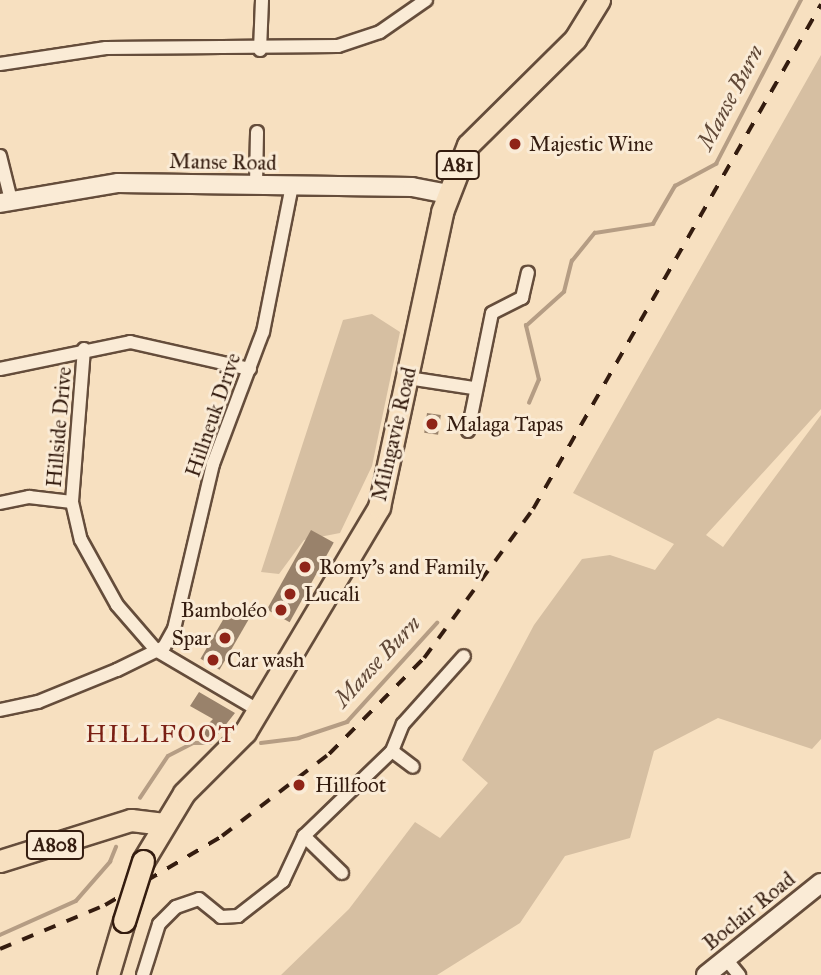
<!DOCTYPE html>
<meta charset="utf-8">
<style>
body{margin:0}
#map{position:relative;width:821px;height:975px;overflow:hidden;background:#f7e0c0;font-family:"IM FELL Great Primer",serif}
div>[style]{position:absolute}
.green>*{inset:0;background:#d6bfa2}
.stream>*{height:3.5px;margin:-1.75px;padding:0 1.75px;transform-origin:1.75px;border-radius:1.75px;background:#b59d84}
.building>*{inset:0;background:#99826b;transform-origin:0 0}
.roads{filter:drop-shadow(2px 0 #654d3b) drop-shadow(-2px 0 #654d3b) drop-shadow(0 2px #654d3b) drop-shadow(0 -2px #654d3b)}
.street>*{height:12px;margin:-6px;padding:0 6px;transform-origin:6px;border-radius:6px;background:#faebd6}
.secondary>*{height:18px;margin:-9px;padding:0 9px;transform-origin:9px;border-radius:9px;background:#faebd6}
.primary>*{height:21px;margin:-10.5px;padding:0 10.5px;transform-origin:10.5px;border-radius:10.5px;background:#f7e0c0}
.rail>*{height:3.5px;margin-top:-1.75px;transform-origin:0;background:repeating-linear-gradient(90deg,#341c0f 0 12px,transparent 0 24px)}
.bridges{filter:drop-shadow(2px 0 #341c0f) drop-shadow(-2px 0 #341c0f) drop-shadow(0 2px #341c0f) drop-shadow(0 -2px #341c0f)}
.primary-bridge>*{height:21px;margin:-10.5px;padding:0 10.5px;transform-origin:10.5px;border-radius:10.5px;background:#f7e0c0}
.dots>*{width:19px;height:19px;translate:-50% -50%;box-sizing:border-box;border:4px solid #faebd6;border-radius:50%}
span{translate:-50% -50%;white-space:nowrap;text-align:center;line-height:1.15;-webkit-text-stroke:6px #faebd6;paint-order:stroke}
.shield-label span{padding:2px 5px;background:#faebd6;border:2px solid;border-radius:5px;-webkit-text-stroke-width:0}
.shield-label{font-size:19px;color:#341c0f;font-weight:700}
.poi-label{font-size:21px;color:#341c0f}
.left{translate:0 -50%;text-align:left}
.right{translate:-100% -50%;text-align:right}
.street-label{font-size:21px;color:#341c0f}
.water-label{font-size:23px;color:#614938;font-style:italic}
.quarter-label{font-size:24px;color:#7a1f14;letter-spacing:2px}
</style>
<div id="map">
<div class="green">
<div style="clip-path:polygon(821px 55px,821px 409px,706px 535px,723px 547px,821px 415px,821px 739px,812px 749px,718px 718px,654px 751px,630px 838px,565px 856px,520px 923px,437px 975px,281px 975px,349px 909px,415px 822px,440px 838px,488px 783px,462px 760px,534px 625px,582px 559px,610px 555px,655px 570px,674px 544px,573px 493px)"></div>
<div style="clip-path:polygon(372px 314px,400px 332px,372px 466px,340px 533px,304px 540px,279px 574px,261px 572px,343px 320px)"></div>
</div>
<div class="stream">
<div style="left:529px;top:403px;width:25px;rotate:-67deg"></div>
<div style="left:539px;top:380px;width:56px;rotate:-103.5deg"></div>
<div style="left:526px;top:326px;width:51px;rotate:-41.8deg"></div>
<div style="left:564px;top:292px;width:32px;rotate:-76deg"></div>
<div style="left:572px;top:261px;width:36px;rotate:-51deg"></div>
<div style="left:595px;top:233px;width:59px;rotate:-8.8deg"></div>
<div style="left:653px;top:224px;width:44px;rotate:-59.9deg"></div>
<div style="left:675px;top:186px;width:47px;rotate:-28.2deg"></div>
<div style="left:716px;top:164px;width:185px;rotate:-62.6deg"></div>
<div style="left:261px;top:743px;width:38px;rotate:-7deg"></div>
<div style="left:299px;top:738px;width:51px;rotate:-18.4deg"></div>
<div style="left:347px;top:722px;width:134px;rotate:-47.7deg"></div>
<div style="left:140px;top:798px;width:50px;rotate:-56.3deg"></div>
<div style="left:168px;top:756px;width:29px;rotate:-27deg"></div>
<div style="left:194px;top:743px;width:16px"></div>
<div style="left:0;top:935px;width:83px;rotate:-24.1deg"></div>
<div style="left:76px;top:901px;width:52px;rotate:-48.9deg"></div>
<div style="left:110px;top:862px;width:16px;rotate:-68deg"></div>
</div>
<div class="building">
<div style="left:427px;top:413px;width:14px;height:20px;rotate:8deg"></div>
<div style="left:311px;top:530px;width:26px;height:91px;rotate:29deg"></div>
<div style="left:231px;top:606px;width:22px;height:61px;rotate:30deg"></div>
<div style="clip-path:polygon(199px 692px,235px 713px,212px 742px,201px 731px,213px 719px,190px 706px)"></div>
</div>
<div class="roads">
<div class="street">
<div style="left:260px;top:50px;width:50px;rotate:-87.7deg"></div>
<div style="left:0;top:64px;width:107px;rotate:-8.6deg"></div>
<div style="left:106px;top:48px;width:232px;rotate:-0.5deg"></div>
<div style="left:338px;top:46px;width:44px;rotate:-18.4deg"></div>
<div style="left:380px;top:32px;width:56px;rotate:-34.8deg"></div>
<div style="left:0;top:156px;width:45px;rotate:76deg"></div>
<div style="left:256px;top:185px;width:53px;rotate:-88.9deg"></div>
<div style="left:84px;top:349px;width:153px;rotate:94.5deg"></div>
<div style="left:72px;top:502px;width:39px;rotate:77deg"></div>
<div style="left:81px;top:540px;width:74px;rotate:61deg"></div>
<div style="left:117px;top:605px;width:60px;rotate:49.1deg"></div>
<div style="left:156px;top:650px;width:118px;rotate:30.5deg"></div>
<div style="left:0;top:369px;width:133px;rotate:-11.7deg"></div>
<div style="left:130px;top:342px;width:123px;rotate:12.7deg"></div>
<div style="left:408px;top:378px;width:66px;rotate:8.7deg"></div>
<div style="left:468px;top:431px;width:120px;rotate:-78.5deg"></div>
<div style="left:492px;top:313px;width:34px;rotate:-27deg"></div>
<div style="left:522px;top:298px;width:26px;rotate:-77deg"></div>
<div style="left:0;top:503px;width:30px;rotate:-12deg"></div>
<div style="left:29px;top:497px;width:43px;rotate:6.6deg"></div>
<div style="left:0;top:710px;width:39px;rotate:-12deg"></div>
<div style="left:38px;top:702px;width:85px;rotate:-22.1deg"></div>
<div style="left:117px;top:670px;width:52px;rotate:-26.1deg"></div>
<div style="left:164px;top:647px;width:21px;rotate:-61deg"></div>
<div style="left:174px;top:629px;width:170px;rotate:-76.7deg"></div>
<div style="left:213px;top:464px;width:141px;rotate:-69.3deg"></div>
<div style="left:263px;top:332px;width:150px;rotate:-78.8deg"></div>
<div style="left:392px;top:751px;width:26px;rotate:37deg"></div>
<div style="left:304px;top:836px;width:53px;rotate:44.2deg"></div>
<div style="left:726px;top:959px;width:21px;rotate:51deg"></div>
<div style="left:143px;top:975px;width:53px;rotate:-72.6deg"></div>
<div style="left:159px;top:924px;width:24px;rotate:-45deg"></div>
<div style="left:176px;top:907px;width:24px;rotate:-19deg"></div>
<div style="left:199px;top:899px;width:28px;rotate:39deg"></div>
<div style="left:221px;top:917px;width:17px;rotate:-3deg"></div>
<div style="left:238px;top:916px;width:57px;rotate:-37.9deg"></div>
<div style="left:283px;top:881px;width:50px;rotate:-65deg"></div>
<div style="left:304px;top:836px;width:122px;rotate:-44deg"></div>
<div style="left:392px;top:751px;width:29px;rotate:-68deg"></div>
<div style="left:403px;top:724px;width:91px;rotate:-48.1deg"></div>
</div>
<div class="secondary">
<div style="left:0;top:203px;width:120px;rotate:-9.6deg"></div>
<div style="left:118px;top:183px;width:294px;rotate:0.8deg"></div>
<div style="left:412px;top:187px;width:36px;rotate:11deg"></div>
<div style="left:706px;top:975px;width:147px;rotate:-38.7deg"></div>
</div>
<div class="primary">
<div style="left:0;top:861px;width:137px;rotate:-17.4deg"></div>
<div style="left:131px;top:820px;width:31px;rotate:7deg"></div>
<div style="left:143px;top:861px;width:79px;rotate:-58.9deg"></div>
<div style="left:184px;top:793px;width:86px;rotate:-45deg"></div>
<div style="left:245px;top:732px;width:262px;rotate:-59.2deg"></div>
<div style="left:379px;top:507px;width:302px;rotate:-77.9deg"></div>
<div style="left:442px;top:212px;width:72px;rotate:-68.8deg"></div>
<div style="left:468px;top:145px;width:151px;rotate:-44.7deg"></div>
<div style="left:575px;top:39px;width:46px;rotate:-58.4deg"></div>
<div style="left:108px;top:975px;width:56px;rotate:-73.5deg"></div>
</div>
</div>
<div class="rail">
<div style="left:0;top:949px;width:114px;rotate:-22.7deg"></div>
<div style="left:105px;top:905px;width:136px;rotate:-30.5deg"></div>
<div style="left:222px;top:836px;width:135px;rotate:-37.5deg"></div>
<div style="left:329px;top:754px;width:135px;rotate:-45.3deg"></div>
<div style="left:424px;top:658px;width:185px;rotate:-53.8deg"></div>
<div style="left:533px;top:509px;width:581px;rotate:-60.3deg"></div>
</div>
<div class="bridges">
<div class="primary-bridge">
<div style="left:124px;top:921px;width:63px;rotate:-72.4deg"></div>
</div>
</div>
<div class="dots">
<div style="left:515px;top:144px;background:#8f2418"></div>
<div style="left:432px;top:424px;background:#8f2418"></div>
<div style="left:305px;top:567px;background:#8f2418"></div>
<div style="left:290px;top:594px;background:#8f2418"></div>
<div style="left:281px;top:610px;background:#8f2418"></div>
<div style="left:225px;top:638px;background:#8f2418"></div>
<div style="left:213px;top:660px;background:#8f2418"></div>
<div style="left:299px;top:785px;background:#8f2418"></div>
</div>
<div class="shield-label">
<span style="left:458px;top:165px">A81</span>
<span style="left:55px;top:845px">A808</span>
</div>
<div class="poi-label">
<span class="left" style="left:529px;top:144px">Majestic Wine</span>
<span class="left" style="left:446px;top:424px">Malaga Tapas</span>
<span class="left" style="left:319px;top:567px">Romy's and Family</span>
<span class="left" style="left:304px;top:594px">Lucali</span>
<span class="right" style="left:267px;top:610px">Bamboléo</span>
<span class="right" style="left:211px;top:638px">Spar</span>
<span class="left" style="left:227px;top:660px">Car wash</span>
<span class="left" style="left:315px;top:785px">Hillfoot</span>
</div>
<div class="street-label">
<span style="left:223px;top:162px;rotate:1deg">Manse Road</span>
<span style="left:213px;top:415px;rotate:-71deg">Hillneuk Drive</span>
<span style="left:59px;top:427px;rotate:-85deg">Hillside Drive</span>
<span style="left:394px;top:434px;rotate:-77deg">Milngavie Road</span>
<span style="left:749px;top:911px;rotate:-39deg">Boclair Road</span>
</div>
<div class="water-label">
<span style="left:730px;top:97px;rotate:-62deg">Manse Burn</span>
<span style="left:377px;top:661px;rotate:-47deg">Manse Burn</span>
</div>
<div class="quarter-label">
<span style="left:161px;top:735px">HILLFOOT</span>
</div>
</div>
